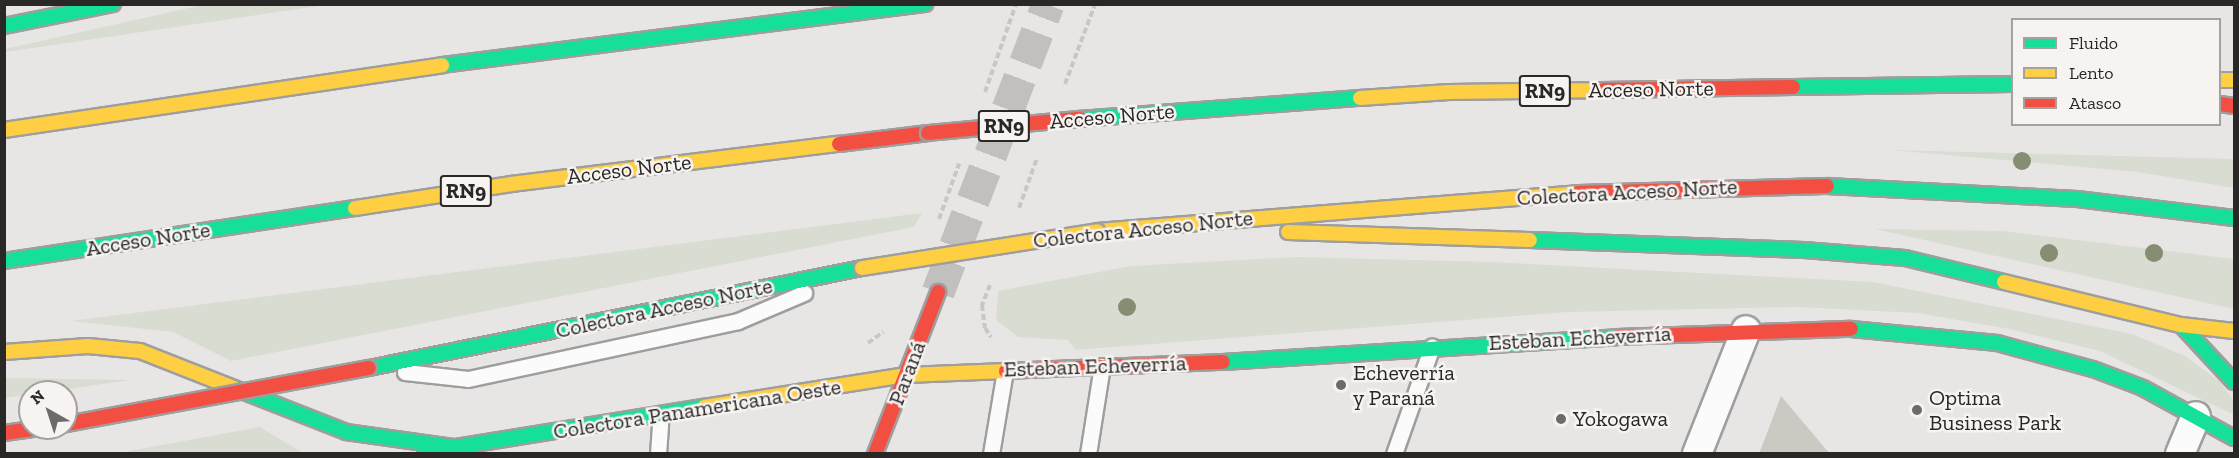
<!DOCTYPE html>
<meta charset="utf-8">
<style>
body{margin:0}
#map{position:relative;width:2239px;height:458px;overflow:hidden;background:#e8e6e5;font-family:"Zilla Slab",serif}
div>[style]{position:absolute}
.green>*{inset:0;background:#d9dcd0}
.building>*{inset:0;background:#ccc9c2}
.secondary-tunnel>*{height:33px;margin-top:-16.5px;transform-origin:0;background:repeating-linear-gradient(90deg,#c2c0bf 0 33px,transparent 0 49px)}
.path>*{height:4px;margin-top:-2px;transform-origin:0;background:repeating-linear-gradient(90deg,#c8c7c6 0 6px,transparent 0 9px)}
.roads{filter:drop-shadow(2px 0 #9f9e9e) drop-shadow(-2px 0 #9f9e9e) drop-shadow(0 2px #9f9e9e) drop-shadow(0 -2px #9f9e9e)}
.lane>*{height:15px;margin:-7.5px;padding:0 7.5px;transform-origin:7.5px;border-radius:7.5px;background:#fcfbfb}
.street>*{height:28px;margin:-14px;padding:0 14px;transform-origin:14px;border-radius:14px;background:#fcfbfb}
.fast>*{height:14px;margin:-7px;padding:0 7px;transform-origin:7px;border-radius:7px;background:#16e098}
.slow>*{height:14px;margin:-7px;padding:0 7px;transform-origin:7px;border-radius:7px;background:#ffcf43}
.jam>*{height:14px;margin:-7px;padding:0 7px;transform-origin:7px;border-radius:7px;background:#f24e42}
.bridges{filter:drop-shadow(2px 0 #9f9e9e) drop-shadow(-2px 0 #9f9e9e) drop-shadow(0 2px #9f9e9e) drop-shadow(0 -2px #9f9e9e)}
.slow-bridge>*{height:14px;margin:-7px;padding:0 7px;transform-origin:7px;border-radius:7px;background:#ffcf43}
.jam-bridge>*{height:14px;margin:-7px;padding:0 7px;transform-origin:7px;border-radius:7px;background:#f24e42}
.trees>*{width:18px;height:18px;margin:-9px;border-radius:50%;background:#868d72}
.dots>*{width:16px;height:16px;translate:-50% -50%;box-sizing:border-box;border:3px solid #f6f3f1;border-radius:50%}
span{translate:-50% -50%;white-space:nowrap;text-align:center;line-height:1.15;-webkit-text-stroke:5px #f6f3f1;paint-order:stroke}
.shield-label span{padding:2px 4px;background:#f6f3f1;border:2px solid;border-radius:4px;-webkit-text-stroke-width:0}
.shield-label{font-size:21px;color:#292827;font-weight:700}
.street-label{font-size:22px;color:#292827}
.poi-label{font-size:22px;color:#292827}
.left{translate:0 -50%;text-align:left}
.frame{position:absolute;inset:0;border:6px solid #292827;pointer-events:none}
.legend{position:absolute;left:2011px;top:18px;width:210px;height:108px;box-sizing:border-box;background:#f6f3f1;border:2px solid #a4a2a0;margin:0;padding:8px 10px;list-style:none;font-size:18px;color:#292827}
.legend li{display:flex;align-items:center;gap:12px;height:30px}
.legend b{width:30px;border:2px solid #a4a2a0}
.north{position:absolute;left:18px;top:380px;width:60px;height:60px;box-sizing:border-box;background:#f6f3f1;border:2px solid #a4a2a0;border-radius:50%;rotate:321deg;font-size:16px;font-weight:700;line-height:24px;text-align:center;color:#292827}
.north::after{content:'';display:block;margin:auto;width:21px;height:27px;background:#6c6a6a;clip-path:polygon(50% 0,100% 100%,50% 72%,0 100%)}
</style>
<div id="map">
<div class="green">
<div style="clip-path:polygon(202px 5px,325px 5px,5px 52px,5px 49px)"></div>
<div style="clip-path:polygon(1891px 150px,2234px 159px,2234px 188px,2138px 172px)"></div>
<div style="clip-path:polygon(922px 213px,914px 227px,231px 361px,173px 332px,71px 321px)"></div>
<div style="clip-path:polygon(1875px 229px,2003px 231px,2234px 259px,2234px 309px)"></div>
<div style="clip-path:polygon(1297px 257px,1491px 262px,1873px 282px,2132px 334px,2185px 356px,2219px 381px,2234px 401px,2234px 415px,2100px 351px,2009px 329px,1917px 313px,1797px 307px,1568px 312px,1075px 350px,1068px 340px,1018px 337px,996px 320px,998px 291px,1131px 266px)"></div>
<div style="clip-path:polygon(4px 378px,5px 378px,130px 380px,5px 398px)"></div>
<div style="clip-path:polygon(260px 427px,303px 453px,118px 453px)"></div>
</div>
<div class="building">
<div style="clip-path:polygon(1781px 396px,1830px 454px,1759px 454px)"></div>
</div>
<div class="secondary-tunnel">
<div style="left:938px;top:292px;width:308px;rotate:-69.1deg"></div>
</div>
<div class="path">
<div style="left:1065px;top:84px;width:85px;rotate:-69.4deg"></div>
<div style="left:985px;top:92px;width:93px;rotate:-70.6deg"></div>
<div style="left:1019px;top:208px;width:53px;rotate:-70.2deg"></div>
<div style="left:939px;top:219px;width:59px;rotate:-70deg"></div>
<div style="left:990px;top:285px;width:22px;rotate:112deg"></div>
<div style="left:982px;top:305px;width:23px;rotate:83deg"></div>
<div style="left:985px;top:328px;width:11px;rotate:56deg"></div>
<div style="left:868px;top:343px;width:19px;rotate:-36deg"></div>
</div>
<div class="roads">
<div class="lane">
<div style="left:405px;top:372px;width:63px;rotate:6.3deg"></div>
<div style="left:468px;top:379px;width:276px;rotate:-12.1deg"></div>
<div style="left:738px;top:321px;width:72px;rotate:-23deg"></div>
<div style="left:658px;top:454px;width:39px;rotate:-86deg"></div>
<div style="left:991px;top:454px;width:85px;rotate:-80.5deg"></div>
<div style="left:1088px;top:454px;width:89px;rotate:-81deg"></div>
<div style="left:1394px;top:454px;width:114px;rotate:-70.6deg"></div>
</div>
<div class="street">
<div style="left:1697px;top:454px;width:133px;rotate:-68.4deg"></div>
<div style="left:2180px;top:454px;width:41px;rotate:-67.2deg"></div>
</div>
<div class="fast">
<div style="left:4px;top:26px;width:111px;rotate:-11.4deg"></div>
<div style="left:442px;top:65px;width:487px;rotate:-7.2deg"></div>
<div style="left:1793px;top:87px;width:219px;rotate:-0.8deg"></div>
<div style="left:1079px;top:119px;width:282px;rotate:-4.3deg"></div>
<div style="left:1827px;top:186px;width:250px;rotate:3deg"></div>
<div style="left:2077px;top:199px;width:158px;rotate:6.9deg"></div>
<div style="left:1530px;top:240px;width:274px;rotate:2.1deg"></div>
<div style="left:1804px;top:250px;width:101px;rotate:4.5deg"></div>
<div style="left:1905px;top:258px;width:102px;rotate:13.6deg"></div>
<div style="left:4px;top:261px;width:355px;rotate:-8.6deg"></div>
<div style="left:2181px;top:325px;width:78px;rotate:47.1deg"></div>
<div style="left:1851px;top:329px;width:147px;rotate:5.5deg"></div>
<div style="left:1997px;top:343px;width:99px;rotate:15.2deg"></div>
<div style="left:2093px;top:369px;width:53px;rotate:20.8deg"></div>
<div style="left:2143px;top:388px;width:104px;rotate:28.8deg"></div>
<div style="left:1223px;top:362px;width:395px;rotate:-3.6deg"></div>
<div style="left:369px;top:368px;width:503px;rotate:-11.47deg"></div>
<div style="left:234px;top:388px;width:120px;rotate:21.4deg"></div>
<div style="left:346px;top:432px;width:108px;rotate:8deg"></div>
<div style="left:425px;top:452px;width:283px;rotate:-9.2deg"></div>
</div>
<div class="slow">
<div style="left:2220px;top:80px;width:14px"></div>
<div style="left:1360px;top:98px;width:89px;rotate:-3.9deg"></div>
<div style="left:1449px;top:92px;width:154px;rotate:-0.7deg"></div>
<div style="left:4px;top:130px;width:443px;rotate:-8.4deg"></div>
<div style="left:355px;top:208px;width:158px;rotate:-8.7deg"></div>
<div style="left:511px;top:184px;width:330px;rotate:-7deg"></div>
<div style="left:1097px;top:231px;width:482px;rotate:-4.5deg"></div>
<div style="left:1288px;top:232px;width:242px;rotate:1.9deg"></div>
<div style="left:2004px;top:282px;width:182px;rotate:13.7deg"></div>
<div style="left:2181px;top:325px;width:53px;rotate:6.5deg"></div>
<div style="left:4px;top:352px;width:84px;rotate:-4.1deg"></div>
<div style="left:88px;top:346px;width:52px;rotate:5.5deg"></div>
<div style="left:140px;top:351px;width:101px;rotate:21.5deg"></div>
<div style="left:704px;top:407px;width:205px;rotate:-9deg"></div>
<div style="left:906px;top:375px;width:100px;rotate:-2.3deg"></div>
</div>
<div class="jam">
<div style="left:1603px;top:90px;width:190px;rotate:-0.9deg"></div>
<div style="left:2220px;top:104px;width:14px;rotate:8deg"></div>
<div style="left:839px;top:144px;width:90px;rotate:-7deg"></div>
<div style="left:1577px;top:193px;width:250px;rotate:-1.6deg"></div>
<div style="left:1617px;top:337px;width:234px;rotate:-2deg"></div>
<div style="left:1006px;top:371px;width:217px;rotate:-2.4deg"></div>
<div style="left:4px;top:433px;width:36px;rotate:-8deg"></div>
<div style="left:875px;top:454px;width:174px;rotate:-68.7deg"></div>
</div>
</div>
<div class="bridges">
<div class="slow-bridge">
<div style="left:862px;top:268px;width:238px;rotate:-8.9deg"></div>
</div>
<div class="jam-bridge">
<div style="left:928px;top:133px;width:152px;rotate:-5.3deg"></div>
<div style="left:66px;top:424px;width:308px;rotate:-10.5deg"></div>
</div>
</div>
<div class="trees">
<div style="left:2022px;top:161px"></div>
<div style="left:2049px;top:253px"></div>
<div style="left:2154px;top:253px"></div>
<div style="left:1127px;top:307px"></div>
</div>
<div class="dots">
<div style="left:1341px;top:385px;background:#6c6a6a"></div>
<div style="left:1917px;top:410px;background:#6c6a6a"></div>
<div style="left:1561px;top:419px;background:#6c6a6a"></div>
</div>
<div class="shield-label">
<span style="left:1545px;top:91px">RN9</span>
<span style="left:1004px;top:126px">RN9</span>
<span style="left:466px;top:191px">RN9</span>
</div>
<div class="street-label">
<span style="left:1651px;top:89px;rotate:-1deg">Acceso Norte</span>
<span style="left:1112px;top:116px;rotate:-5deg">Acceso Norte</span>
<span style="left:629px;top:169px;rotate:-7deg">Acceso Norte</span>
<span style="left:1627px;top:192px;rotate:-3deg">Colectora Acceso Norte</span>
<span style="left:1143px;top:229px;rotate:-6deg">Colectora Acceso Norte</span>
<span style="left:148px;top:239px;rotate:-9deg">Acceso Norte</span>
<span style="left:664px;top:308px;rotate:-12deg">Colectora Acceso Norte</span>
<span style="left:1580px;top:338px;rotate:-3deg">Esteban Echeverría</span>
<span style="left:1095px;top:366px;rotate:-2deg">Esteban Echeverría</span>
<span style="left:907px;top:373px;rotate:-69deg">Paraná</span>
<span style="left:697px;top:409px;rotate:-9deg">Colectora Panamericana Oeste</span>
</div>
<div class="poi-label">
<span class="left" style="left:1353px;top:385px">Echeverría<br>y Paraná</span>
<span class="left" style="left:1929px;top:410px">Optima<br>Business Park</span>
<span class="left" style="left:1573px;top:419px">Yokogawa</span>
</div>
<div class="frame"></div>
<ul class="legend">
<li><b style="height:8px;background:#16e098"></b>Fluido</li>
<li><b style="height:8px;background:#ffcf43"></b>Lento</li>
<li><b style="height:8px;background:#f24e42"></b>Atasco</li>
</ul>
<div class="north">N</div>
</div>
